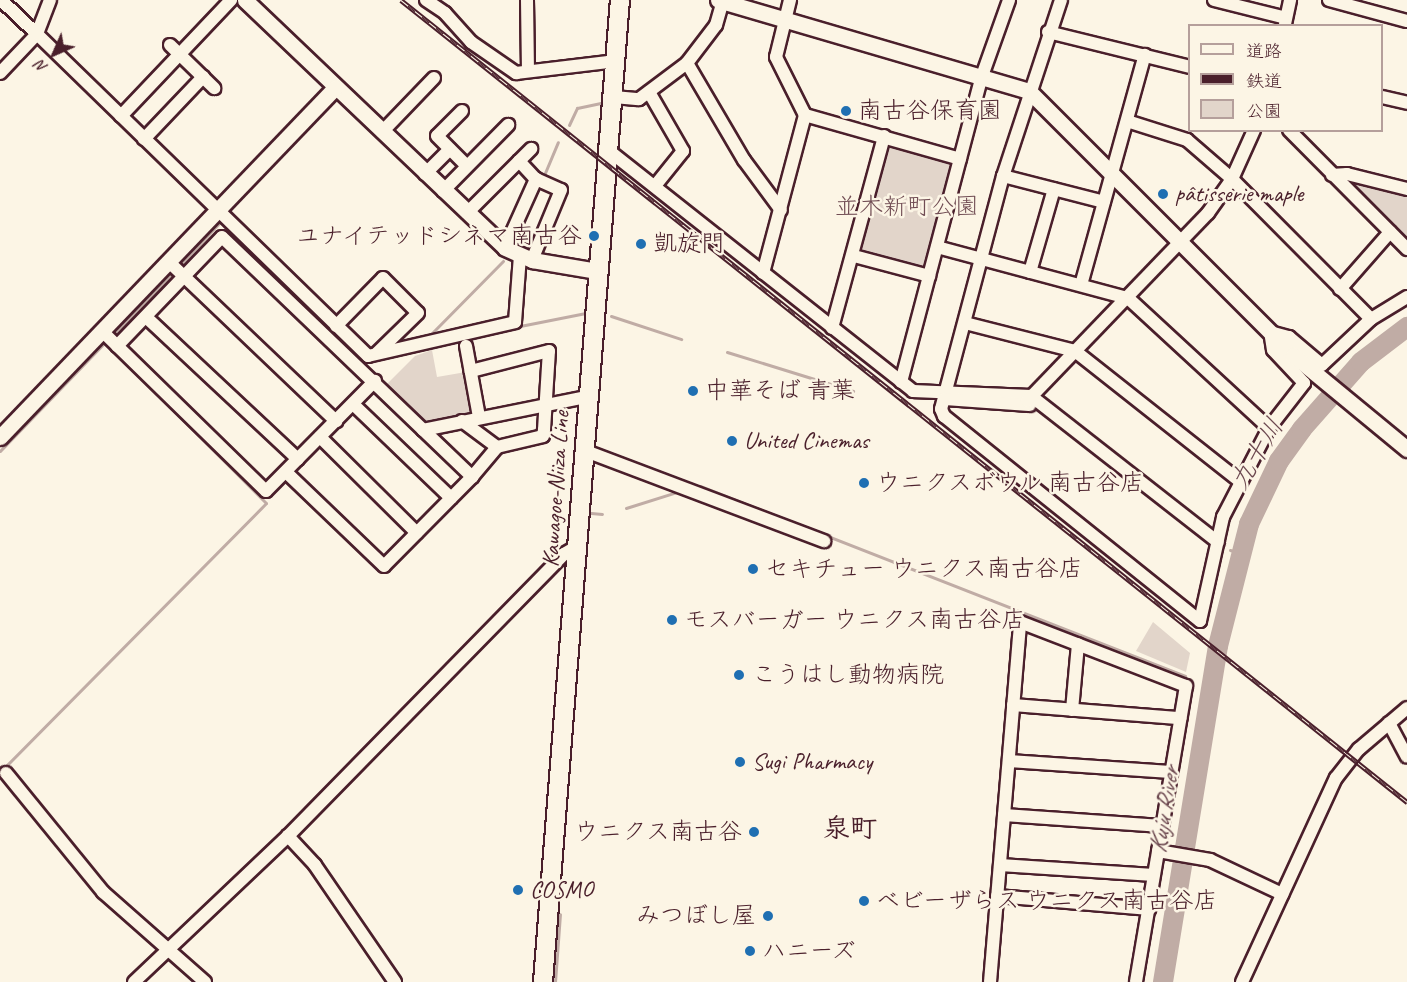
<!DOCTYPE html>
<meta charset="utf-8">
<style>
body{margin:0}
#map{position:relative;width:1407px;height:982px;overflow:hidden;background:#fcf5e5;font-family:Caveat,"Klee One",sans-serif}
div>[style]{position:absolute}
.green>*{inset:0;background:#e2d5ca}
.stream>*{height:3px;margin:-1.5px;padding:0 1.5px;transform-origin:1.5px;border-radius:1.5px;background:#c0aca5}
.river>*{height:20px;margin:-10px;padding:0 10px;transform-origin:10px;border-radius:10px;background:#c0aca5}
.roads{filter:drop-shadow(2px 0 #4a1f2b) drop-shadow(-2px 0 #4a1f2b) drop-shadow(0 2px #4a1f2b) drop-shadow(0 -2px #4a1f2b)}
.minor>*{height:12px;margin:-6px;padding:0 6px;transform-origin:6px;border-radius:6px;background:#fcf5e5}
.tertiary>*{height:15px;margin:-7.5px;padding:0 7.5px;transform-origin:7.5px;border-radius:7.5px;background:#fcf5e5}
.secondary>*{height:18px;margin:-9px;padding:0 9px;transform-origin:9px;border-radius:9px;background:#fcf5e5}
.rail>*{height:5px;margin-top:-2.5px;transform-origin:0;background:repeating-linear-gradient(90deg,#fcf5e5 0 9px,#4a1f2b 0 18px);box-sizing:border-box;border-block:2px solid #4a1f2b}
.dots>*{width:16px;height:16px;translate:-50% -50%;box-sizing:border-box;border:3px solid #fcf5e5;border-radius:50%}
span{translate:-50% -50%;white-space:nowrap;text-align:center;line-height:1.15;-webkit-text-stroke:5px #fcf5e5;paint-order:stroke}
.poi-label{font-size:24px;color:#4a1f2b}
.left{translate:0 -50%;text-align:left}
.right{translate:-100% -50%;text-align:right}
.park-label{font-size:24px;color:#704c53}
.street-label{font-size:24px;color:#4a1f2b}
.water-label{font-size:26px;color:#6d4950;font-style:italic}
.quarter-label{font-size:27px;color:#4a1f2b;font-weight:700}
.legend{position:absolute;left:1188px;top:24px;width:195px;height:108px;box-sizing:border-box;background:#fcf5e5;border:2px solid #b59f9b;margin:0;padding:8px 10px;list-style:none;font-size:18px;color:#4a1f2b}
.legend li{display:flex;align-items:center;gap:12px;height:30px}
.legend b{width:30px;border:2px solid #b59f9b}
.north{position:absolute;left:24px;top:24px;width:60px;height:60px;-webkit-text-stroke:4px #fcf5e5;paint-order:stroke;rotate:225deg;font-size:16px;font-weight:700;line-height:24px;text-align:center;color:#4a1f2b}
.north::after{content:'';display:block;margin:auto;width:21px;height:27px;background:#4a1f2b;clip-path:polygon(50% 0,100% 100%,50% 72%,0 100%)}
</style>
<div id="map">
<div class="green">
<div style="clip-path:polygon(891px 143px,951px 160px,954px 164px,923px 270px,862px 254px,860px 250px)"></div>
<div style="clip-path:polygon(1355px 179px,1407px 193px,1407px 239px,1352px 185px)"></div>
<div style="clip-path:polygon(432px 350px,437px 377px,466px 372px,475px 410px,472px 414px,422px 423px,385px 386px,415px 356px)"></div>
<div style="clip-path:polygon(1153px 622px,1190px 653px,1186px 672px,1136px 651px)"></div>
</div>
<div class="stream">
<div style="left:35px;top:40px;width:59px;rotate:45deg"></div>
<div style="left:569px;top:125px;width:19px;rotate:-65deg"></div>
<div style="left:577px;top:108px;width:29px;rotate:-12deg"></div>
<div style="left:542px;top:180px;width:41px;rotate:-67.2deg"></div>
<div style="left:515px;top:242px;width:11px;rotate:-68deg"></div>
<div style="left:179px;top:266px;width:62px;rotate:-47deg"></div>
<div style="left:611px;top:316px;width:74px;rotate:18.2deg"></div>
<div style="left:515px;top:327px;width:72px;rotate:-11.2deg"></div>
<div style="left:113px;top:335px;width:89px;rotate:-45.9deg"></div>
<div style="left:430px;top:335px;width:104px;rotate:-45.4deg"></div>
<div style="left:727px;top:352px;width:132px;rotate:17.2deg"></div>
<div style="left:914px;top:398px;width:11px;rotate:-5deg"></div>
<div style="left:0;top:451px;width:156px;rotate:-46deg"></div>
<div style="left:700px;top:486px;width:521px;rotate:21.39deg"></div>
<div style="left:626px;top:508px;width:57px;rotate:-17.5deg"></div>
<div style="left:591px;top:513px;width:11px;rotate:5deg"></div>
<div style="left:1230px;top:550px;width:10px;rotate:17deg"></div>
<div style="left:0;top:772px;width:378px;rotate:-45.3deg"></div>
<div style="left:266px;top:503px;width:211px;rotate:-135deg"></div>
<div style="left:555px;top:982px;width:68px;rotate:-85.8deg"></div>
</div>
<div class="river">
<div style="left:1163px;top:982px;width:340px;rotate:-80.7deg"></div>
<div style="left:1218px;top:646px;width:126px;rotate:-75.7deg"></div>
<div style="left:1249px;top:524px;width:70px;rotate:-64.5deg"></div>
<div style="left:1279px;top:461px;width:39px;rotate:-54deg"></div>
<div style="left:1302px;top:429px;width:89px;rotate:-48.6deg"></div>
<div style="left:1361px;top:362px;width:58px;rotate:-37.3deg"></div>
</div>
<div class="roads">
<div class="minor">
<div style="left:50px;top:0;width:36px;rotate:111deg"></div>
<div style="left:37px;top:34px;width:462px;rotate:44.2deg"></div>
<div style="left:368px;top:356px;width:151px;rotate:-13deg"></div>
<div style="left:515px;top:322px;width:66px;rotate:-85.7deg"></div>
<div style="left:426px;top:0;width:23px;rotate:34deg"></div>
<div style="left:445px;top:13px;width:39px;rotate:48deg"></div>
<div style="left:471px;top:42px;width:55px;rotate:34.6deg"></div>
<div style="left:516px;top:73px;width:101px;rotate:-6.8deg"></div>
<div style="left:527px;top:0;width:70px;rotate:89.2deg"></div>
<div style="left:1061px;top:0;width:185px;rotate:108.2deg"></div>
<div style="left:1003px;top:176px;width:241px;rotate:104.9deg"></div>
<div style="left:941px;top:409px;width:8px;rotate:67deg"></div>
<div style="left:944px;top:416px;width:328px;rotate:38.7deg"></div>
<div style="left:1200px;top:621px;width:107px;rotate:-77.5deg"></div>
<div style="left:1223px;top:517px;width:100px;rotate:-62.7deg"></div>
<div style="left:1269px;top:428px;width:57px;rotate:-52.1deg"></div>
<div style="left:1304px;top:383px;width:45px;rotate:-133.2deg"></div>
<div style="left:1273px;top:350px;width:18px;rotate:-99deg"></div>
<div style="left:1270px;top:332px;width:20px;rotate:15deg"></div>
<div style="left:1289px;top:337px;width:43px;rotate:40.3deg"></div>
<div style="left:1322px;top:365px;width:67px;rotate:-43.2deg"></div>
<div style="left:1371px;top:319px;width:42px;rotate:-31.4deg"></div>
<div style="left:1214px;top:0;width:74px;rotate:14deg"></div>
<div style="left:1329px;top:0;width:81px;rotate:15.1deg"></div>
<div style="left:1285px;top:24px;width:25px;rotate:-78deg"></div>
<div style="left:1048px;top:32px;width:146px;rotate:13.8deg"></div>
<div style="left:170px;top:45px;width:62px;rotate:44.3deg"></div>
<div style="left:687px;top:63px;width:113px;rotate:59.6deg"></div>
<div style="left:744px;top:160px;width:62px;rotate:53.5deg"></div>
<div style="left:0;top:73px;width:54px;rotate:-46.5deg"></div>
<div style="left:37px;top:34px;width:50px;rotate:-136.6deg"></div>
<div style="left:649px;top:92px;width:68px;rotate:60deg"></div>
<div style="left:683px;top:151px;width:45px;rotate:128.7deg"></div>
<div style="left:614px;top:97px;width:25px;rotate:5deg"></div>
<div style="left:639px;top:99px;width:60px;rotate:-36.9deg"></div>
<div style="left:687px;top:63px;width:48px;rotate:-52.7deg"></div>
<div style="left:716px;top:25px;width:25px;rotate:-74deg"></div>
<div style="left:1382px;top:97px;width:26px;rotate:13deg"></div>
<div style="left:462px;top:111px;width:35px;rotate:135deg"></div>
<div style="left:437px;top:136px;width:42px;rotate:45deg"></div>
<div style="left:805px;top:115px;width:161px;rotate:15.8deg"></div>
<div style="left:121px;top:116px;width:160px;rotate:-46.5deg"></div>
<div style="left:1127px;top:121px;width:63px;rotate:17.6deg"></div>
<div style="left:1187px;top:140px;width:60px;rotate:40.9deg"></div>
<div style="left:1232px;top:179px;width:197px;rotate:45.2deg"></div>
<div style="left:1289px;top:130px;width:168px;rotate:45.2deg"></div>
<div style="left:382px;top:132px;width:75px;rotate:-46.1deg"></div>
<div style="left:144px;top:139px;width:86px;rotate:-46.4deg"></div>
<div style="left:608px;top:150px;width:389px;rotate:38.3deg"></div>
<div style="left:913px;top:391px;width:118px;rotate:2.4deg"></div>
<div style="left:1031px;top:396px;width:237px;rotate:38deg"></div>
<div style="left:519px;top:161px;width:25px;rotate:47deg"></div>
<div style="left:536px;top:179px;width:27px;rotate:24deg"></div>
<div style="left:561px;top:190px;width:76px;rotate:112.5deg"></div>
<div style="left:425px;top:174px;width:35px;rotate:-45deg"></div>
<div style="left:1332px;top:175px;width:15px;rotate:-4deg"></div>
<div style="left:1347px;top:174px;width:62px;rotate:14deg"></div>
<div style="left:1003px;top:176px;width:104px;rotate:14.4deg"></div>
<div style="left:443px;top:191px;width:93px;rotate:-45.4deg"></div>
<div style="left:467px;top:213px;width:91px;rotate:-45deg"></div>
<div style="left:937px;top:247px;width:198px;rotate:15deg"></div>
<div style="left:1128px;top:298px;width:192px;rotate:42.7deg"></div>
<div style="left:505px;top:248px;width:76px;rotate:-65.8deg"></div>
<div style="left:854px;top:256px;width:78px;rotate:14.9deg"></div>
<div style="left:169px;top:262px;width:231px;rotate:43.6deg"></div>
<div style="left:1030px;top:272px;width:86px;rotate:-73.9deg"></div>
<div style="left:763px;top:273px;width:163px;rotate:-75.1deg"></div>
<div style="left:805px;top:115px;width:65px;rotate:-116.6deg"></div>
<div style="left:776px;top:57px;width:59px;rotate:-76.2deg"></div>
<div style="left:1081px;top:285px;width:239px;rotate:-74.5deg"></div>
<div style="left:1340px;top:289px;width:76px;rotate:-48.7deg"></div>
<div style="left:146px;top:317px;width:208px;rotate:43.1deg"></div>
<div style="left:965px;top:323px;width:114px;rotate:14.3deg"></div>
<div style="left:1075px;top:351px;width:211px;rotate:38.3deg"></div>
<div style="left:336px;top:326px;width:67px;rotate:-45.6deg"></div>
<div style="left:383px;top:278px;width:49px;rotate:45deg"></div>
<div style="left:418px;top:313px;width:57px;rotate:135.7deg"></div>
<div style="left:832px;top:328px;width:199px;rotate:-74.8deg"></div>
<div style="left:102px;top:331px;width:229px;rotate:44.3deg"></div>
<div style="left:266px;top:491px;width:155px;rotate:-45.3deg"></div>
<div style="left:117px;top:346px;width:151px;rotate:-46.1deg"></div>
<div style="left:222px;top:237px;width:347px;rotate:43.8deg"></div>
<div style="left:472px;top:477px;width:125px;rotate:134.7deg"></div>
<div style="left:384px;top:566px;width:136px;rotate:-136.2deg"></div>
<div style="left:466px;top:346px;width:72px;rotate:79.6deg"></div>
<div style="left:901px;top:382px;width:317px;rotate:-75.2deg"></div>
<div style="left:982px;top:76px;width:81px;rotate:-70.4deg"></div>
<div style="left:944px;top:399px;width:86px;rotate:4deg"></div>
<div style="left:1027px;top:401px;width:261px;rotate:-46.1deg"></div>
<div style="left:1208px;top:213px;width:42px;rotate:-54.8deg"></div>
<div style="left:1232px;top:179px;width:54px;rotate:-65.8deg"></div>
<div style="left:353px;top:404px;width:136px;rotate:43.8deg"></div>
<div style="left:462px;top:421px;width:44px;rotate:36.6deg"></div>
<div style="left:497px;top:447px;width:47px;rotate:-13.4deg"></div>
<div style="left:543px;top:436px;width:6px;rotate:-81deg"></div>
<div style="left:544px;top:430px;width:79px;rotate:-86.4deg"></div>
<div style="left:549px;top:351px;width:81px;rotate:165.6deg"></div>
<div style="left:423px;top:430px;width:167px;rotate:-11.4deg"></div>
<div style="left:320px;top:437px;width:136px;rotate:44.7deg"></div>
<div style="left:583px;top:450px;width:258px;rotate:20.7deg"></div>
<div style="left:472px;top:477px;width:39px;rotate:-50deg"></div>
<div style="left:1013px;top:705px;width:168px;rotate:4.5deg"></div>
<div style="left:1072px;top:710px;width:66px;rotate:-84.8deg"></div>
<div style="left:1389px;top:723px;width:38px;rotate:62deg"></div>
<div style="left:1009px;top:761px;width:162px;rotate:3.9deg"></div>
<div style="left:6px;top:773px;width:154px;rotate:50.8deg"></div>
<div style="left:103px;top:892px;width:136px;rotate:41.4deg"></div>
<div style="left:1004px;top:815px;width:158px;rotate:4deg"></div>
<div style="left:1158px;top:851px;width:53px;rotate:9.8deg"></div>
<div style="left:1210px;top:860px;width:80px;rotate:25.3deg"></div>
<div style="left:1000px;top:865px;width:154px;rotate:3.7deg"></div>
<div style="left:997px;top:896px;width:153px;rotate:4.9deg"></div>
<div style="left:134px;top:982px;width:212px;rotate:-43.5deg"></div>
<div style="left:395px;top:982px;width:142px;rotate:-124.4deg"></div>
<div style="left:315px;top:865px;width:40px;rotate:-133deg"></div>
<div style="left:288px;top:836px;width:395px;rotate:-45.6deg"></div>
<div style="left:564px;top:554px;width:14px;rotate:-30deg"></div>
<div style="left:990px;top:982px;width:361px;rotate:-85.2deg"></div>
<div style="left:1020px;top:622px;width:178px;rotate:21.1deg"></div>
<div style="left:1186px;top:686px;width:300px;rotate:99.6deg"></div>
<div style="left:1242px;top:982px;width:225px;rotate:-65.3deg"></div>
<div style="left:1336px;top:778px;width:37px;rotate:-52deg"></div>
<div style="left:1359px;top:749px;width:63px;rotate:-40.5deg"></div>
</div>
<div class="tertiary">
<div style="left:245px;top:0;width:359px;rotate:43.6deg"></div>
<div style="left:505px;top:248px;width:30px;rotate:24deg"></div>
<div style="left:532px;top:260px;width:66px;rotate:9.6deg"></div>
<div style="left:718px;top:0;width:324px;rotate:16.3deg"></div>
<div style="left:1029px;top:91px;width:373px;rotate:45deg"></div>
<div style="left:1293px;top:355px;width:148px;rotate:39.5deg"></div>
<div style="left:0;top:437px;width:484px;rotate:-46.2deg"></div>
</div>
<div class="secondary">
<div style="left:543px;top:982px;width:985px;rotate:-85.52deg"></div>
</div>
</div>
<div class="rail">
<div style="left:401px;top:0;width:1287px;rotate:38.56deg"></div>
</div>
<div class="dots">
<div style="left:846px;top:111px;background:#1f6fb2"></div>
<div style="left:1163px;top:194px;background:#1f6fb2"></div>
<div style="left:594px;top:236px;background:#1f6fb2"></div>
<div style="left:641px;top:244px;background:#1f6fb2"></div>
<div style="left:693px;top:391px;background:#1f6fb2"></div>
<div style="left:732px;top:441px;background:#1f6fb2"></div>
<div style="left:864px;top:483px;background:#1f6fb2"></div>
<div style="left:753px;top:569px;background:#1f6fb2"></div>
<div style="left:672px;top:620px;background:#1f6fb2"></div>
<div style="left:739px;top:675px;background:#1f6fb2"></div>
<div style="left:740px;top:762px;background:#1f6fb2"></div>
<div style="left:754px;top:832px;background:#1f6fb2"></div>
<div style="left:518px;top:890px;background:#1f6fb2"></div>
<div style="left:864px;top:901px;background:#1f6fb2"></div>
<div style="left:768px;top:916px;background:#1f6fb2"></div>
<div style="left:750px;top:951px;background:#1f6fb2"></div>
</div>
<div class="poi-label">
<span class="left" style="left:858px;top:111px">南古谷保育園</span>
<span class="left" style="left:1175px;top:194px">pâtisserie maple</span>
<span class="right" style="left:582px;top:236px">ユナイテッドシネマ南古谷</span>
<span class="left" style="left:653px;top:244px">凱旋門</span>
<span class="left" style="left:705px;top:391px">中華そば 青葉</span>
<span class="left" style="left:744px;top:441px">United Cinemas</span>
<span class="left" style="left:876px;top:483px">ウニクスボウル 南古谷店</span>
<span class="left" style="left:765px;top:569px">セキチュー ウニクス南古谷店</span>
<span class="left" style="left:684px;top:620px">モスバーガー ウニクス南古谷店</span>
<span class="left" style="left:752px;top:675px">こうはし動物病院</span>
<span class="left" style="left:752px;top:762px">Sugi Pharmacy</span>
<span class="right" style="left:742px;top:832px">ウニクス南古谷</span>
<span class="left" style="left:530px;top:890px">COSMO</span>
<span class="left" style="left:876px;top:901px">ベビーザらス ウニクス南古谷店</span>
<span class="right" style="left:756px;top:916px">みつぼし屋</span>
<span class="left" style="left:762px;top:951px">ハニーズ</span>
</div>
<div class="park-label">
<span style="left:907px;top:207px">並木新町公園</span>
</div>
<div class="street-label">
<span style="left:556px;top:489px;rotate:-86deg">Kawagoe-Niiza Line</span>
</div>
<div class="water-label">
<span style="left:1257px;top:454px;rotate:-59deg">九十川</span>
<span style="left:1164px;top:810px;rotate:-81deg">Kuju River</span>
</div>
<div class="quarter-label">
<span style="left:850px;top:829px">泉町</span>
</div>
<ul class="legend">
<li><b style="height:8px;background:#fcf5e5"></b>道路</li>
<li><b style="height:8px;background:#4a1f2b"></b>鉄道</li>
<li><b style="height:16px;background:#e2d5ca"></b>公園</li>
</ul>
<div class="north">N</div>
</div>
